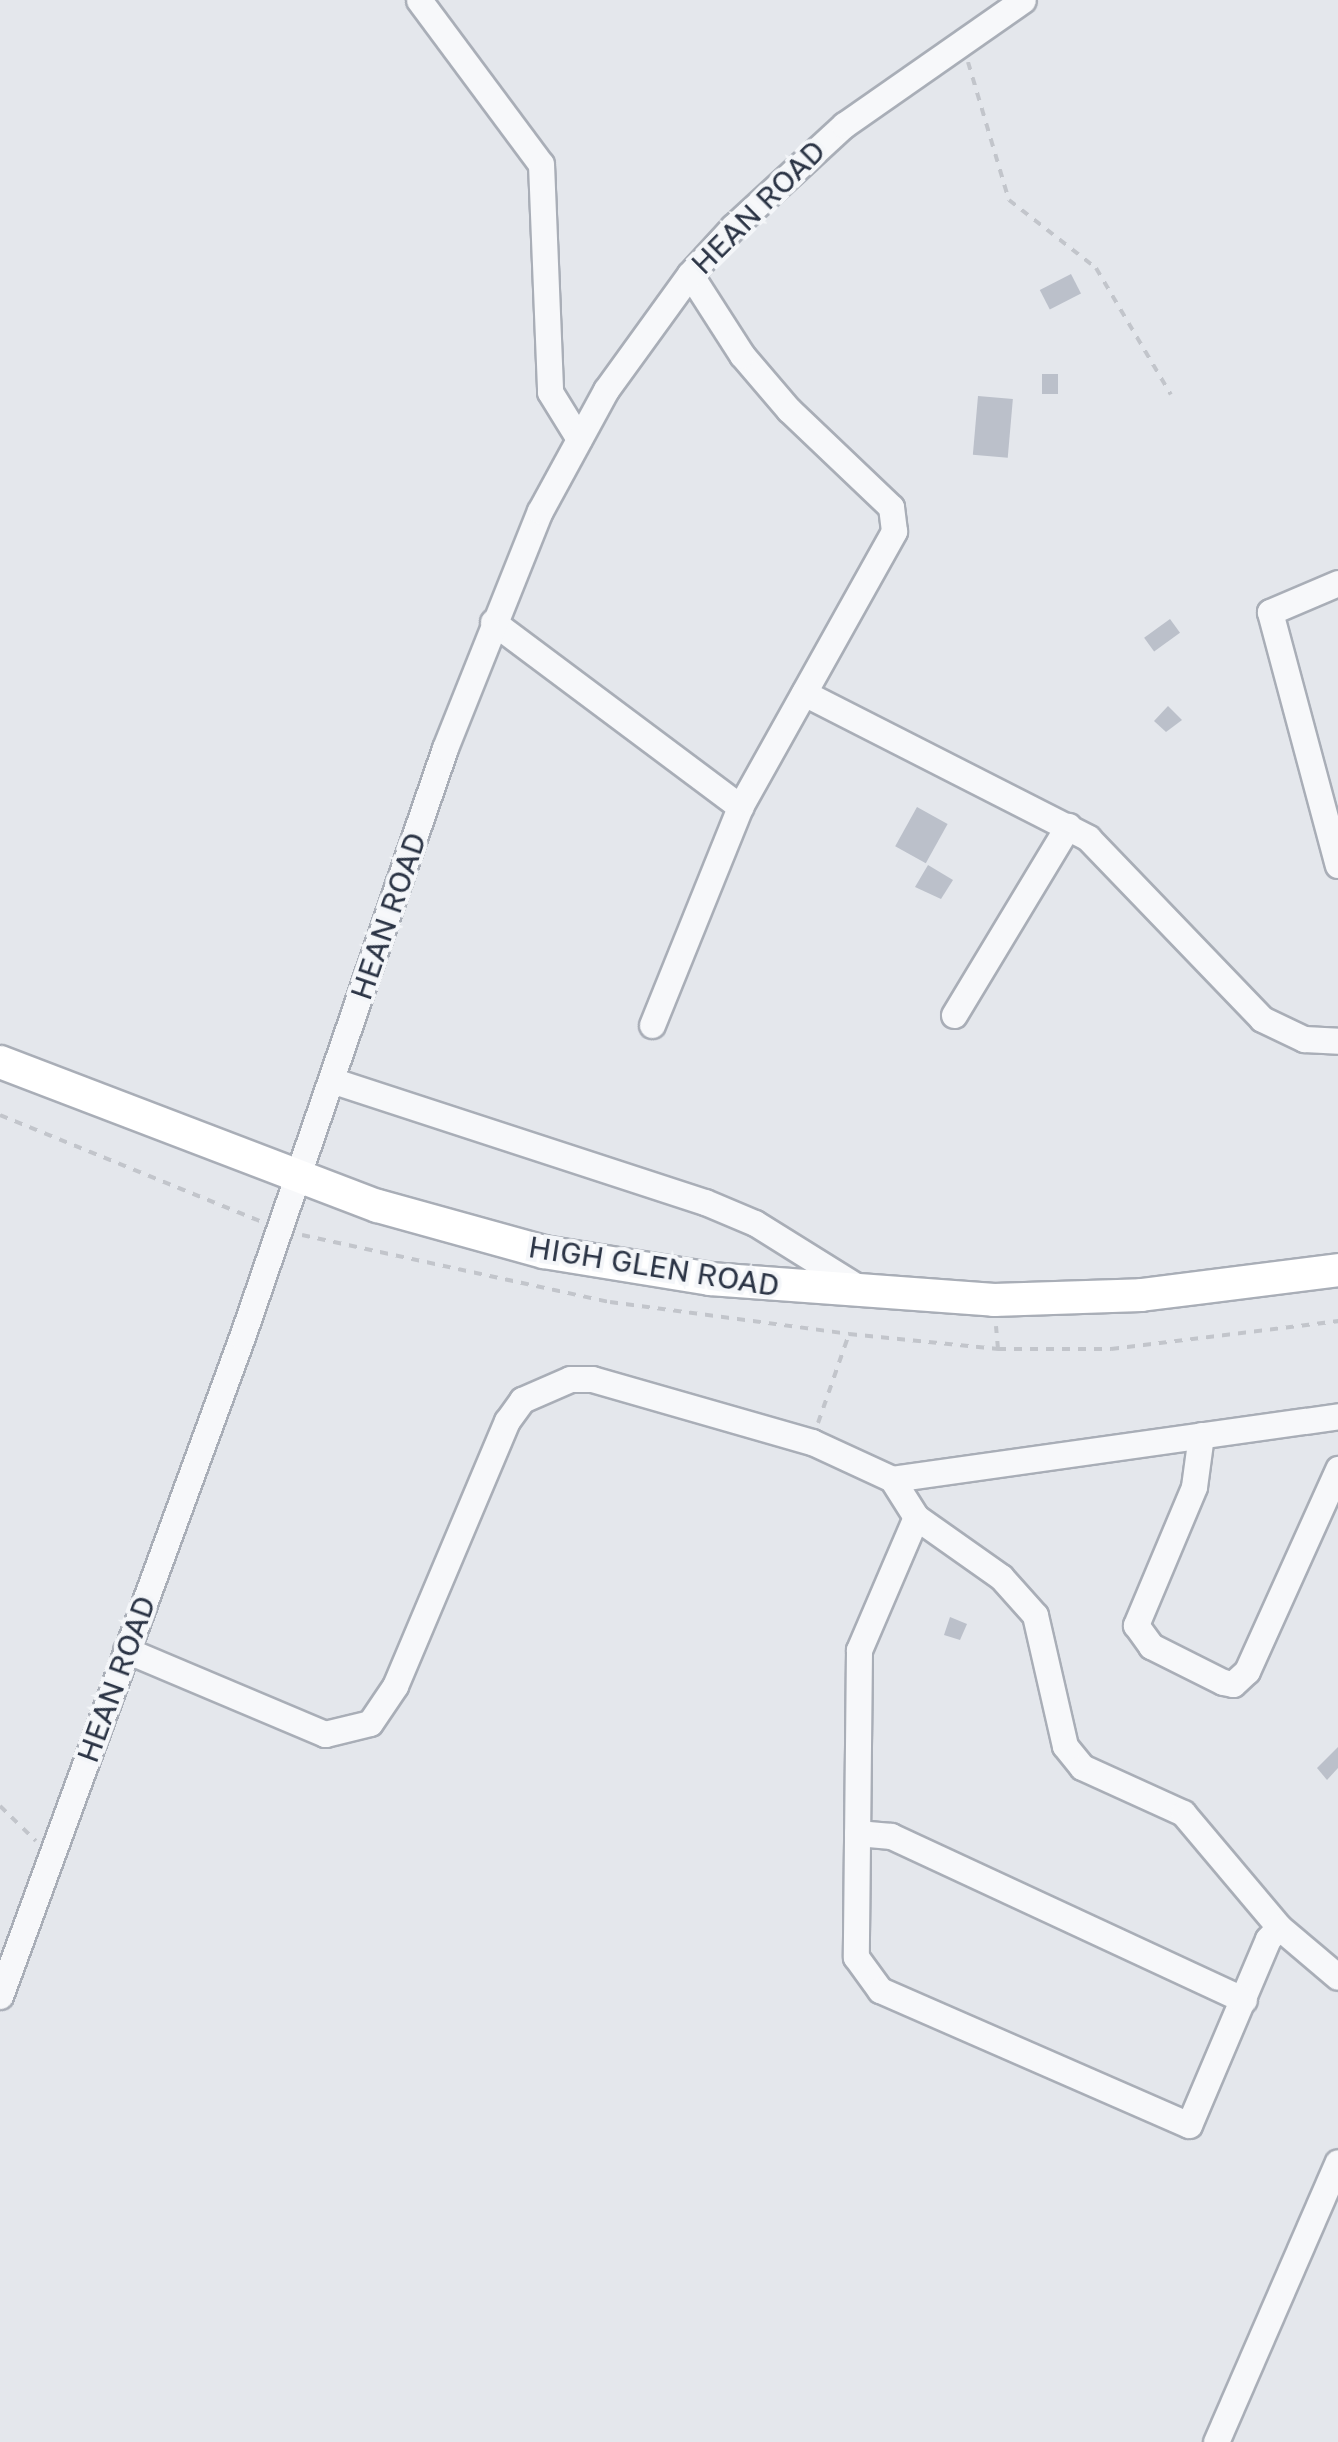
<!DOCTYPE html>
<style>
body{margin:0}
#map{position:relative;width:1338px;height:2442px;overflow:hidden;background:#e4e7ec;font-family:"Golos Text",sans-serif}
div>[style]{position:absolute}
.building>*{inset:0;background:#bbc0ca;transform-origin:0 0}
.path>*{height:4px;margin-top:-2px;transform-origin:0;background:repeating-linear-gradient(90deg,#c2c5cb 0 8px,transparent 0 16px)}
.roads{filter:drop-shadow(2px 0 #a9aeb7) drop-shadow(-2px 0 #a9aeb7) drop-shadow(0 2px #a9aeb7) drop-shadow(0 -2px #a9aeb7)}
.minor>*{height:25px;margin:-12.5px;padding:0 12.5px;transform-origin:12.5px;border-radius:12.5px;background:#f7f8fa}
.major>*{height:32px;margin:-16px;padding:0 16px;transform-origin:16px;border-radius:16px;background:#fff}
span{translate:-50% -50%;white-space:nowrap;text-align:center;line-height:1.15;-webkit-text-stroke:8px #f4f6f9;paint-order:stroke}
.street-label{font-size:30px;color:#2b3445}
</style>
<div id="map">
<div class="building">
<div style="left:1071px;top:274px;width:22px;height:35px;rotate:63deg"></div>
<div style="left:1042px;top:374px;width:16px;height:20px"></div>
<div style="left:978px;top:396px;width:35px;height:59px;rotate:5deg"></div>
<div style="left:1170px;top:619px;width:17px;height:32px;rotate:54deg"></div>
<div style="clip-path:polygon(1168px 706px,1182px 720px,1166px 732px,1154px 721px)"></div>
<div style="left:917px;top:807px;width:35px;height:45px;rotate:29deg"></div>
<div style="clip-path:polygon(928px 865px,953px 880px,941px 899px,915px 887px)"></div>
<div style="clip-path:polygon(950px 1617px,967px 1624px,960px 1640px,944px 1635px)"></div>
<div style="clip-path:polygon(1338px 1747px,1338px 1768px,1327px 1780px,1317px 1768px)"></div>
</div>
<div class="path">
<div style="left:968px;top:62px;width:144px;rotate:73.5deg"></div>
<div style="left:1009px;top:200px;width:110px;rotate:38deg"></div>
<div style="left:1096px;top:268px;width:147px;rotate:59.4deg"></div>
<div style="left:0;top:1115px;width:281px;rotate:22.2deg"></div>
<div style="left:302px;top:1235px;width:315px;rotate:12.3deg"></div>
<div style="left:610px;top:1302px;width:241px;rotate:7.6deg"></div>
<div style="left:998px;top:1349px;width:113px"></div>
<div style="left:1111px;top:1349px;width:229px;rotate:-7deg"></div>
<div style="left:818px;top:1423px;width:94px;rotate:-70.8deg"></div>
<div style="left:849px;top:1334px;width:150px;rotate:5.7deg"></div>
<div style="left:998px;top:1349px;width:23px;rotate:-95deg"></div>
<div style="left:0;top:1806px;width:50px;rotate:44.2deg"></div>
</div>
<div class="roads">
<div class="minor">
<div style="left:419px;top:0;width:204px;rotate:53.4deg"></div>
<div style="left:541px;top:164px;width:228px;rotate:87.7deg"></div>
<div style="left:550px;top:392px;width:55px;rotate:58.3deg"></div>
<div style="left:1338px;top:583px;width:74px;rotate:156.9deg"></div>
<div style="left:1270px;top:612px;width:262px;rotate:75deg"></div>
<div style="left:493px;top:622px;width:309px;rotate:36.8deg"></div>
<div style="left:804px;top:693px;width:319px;rotate:27deg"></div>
<div style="left:1088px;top:838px;width:251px;rotate:46.1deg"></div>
<div style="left:1262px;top:1019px;width:47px;rotate:25.5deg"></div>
<div style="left:1304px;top:1039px;width:34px;rotate:3deg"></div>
<div style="left:954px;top:1015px;width:221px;rotate:-58.9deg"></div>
<div style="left:652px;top:1025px;width:235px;rotate:-68deg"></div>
<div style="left:740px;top:807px;width:316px;rotate:-60.8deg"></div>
<div style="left:894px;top:531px;width:24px;rotate:-97deg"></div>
<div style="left:891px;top:507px;width:141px;rotate:-136.4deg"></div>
<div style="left:789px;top:410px;width:72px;rotate:-130.5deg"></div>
<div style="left:742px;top:355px;width:96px;rotate:-122.7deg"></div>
<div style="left:331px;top:1080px;width:393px;rotate:18.1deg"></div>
<div style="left:705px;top:1202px;width:54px;rotate:22.8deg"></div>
<div style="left:755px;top:1223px;width:123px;rotate:32deg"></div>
<div style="left:1201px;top:1435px;width:52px;rotate:97.7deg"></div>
<div style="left:1194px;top:1487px;width:150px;rotate:112.8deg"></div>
<div style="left:1136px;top:1625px;width:26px;rotate:54deg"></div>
<div style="left:1151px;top:1646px;width:80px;rotate:26.6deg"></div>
<div style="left:1223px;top:1682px;width:10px;rotate:11deg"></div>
<div style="left:1233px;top:1684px;width:19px;rotate:-43deg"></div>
<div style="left:1247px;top:1671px;width:222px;rotate:-65.7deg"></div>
<div style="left:892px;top:1479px;width:45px;rotate:57.7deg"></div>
<div style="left:916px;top:1517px;width:104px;rotate:35.2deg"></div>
<div style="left:1001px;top:1577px;width:51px;rotate:48.2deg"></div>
<div style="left:1035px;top:1615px;width:134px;rotate:77.1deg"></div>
<div style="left:1065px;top:1746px;width:27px;rotate:51deg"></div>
<div style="left:1082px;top:1767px;width:111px;rotate:24.5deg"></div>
<div style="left:1183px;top:1813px;width:149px;rotate:49.9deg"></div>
<div style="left:1279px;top:1927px;width:77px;rotate:40.3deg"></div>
<div style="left:916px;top:1517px;width:145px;rotate:113.2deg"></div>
<div style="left:859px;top:1650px;width:307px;rotate:90.6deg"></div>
<div style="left:856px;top:1957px;width:41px;rotate:54deg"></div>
<div style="left:880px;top:1990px;width:337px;rotate:23.6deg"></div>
<div style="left:1189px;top:2125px;width:202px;rotate:-67deg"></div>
<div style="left:1268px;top:1939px;width:16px;rotate:-47deg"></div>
<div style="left:126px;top:1650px;width:216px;rotate:22.9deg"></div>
<div style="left:325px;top:1734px;width:46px;rotate:-13.7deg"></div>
<div style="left:370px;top:1723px;width:45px;rotate:-56deg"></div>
<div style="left:395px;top:1686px;width:288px;rotate:-67.1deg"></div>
<div style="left:507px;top:1421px;width:26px;rotate:-54deg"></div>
<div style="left:522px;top:1400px;width:52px;rotate:-23.6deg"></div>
<div style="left:570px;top:1379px;width:22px"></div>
<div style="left:592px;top:1379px;width:229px;rotate:16deg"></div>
<div style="left:812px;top:1442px;width:88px;rotate:24.8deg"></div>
<div style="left:892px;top:1479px;width:450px;rotate:-8deg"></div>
<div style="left:857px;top:1833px;width:34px;rotate:5deg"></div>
<div style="left:891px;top:1836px;width:389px;rotate:24.9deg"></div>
<div style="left:0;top:1996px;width:702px;rotate:-69.84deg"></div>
<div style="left:242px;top:1337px;width:623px;rotate:-70.98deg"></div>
<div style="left:445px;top:748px;width:255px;rotate:-68.2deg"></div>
<div style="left:540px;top:511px;width:138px;rotate:-61.4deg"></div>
<div style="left:606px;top:390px;width:143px;rotate:-54.1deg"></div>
<div style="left:690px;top:274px;width:64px;rotate:-47.5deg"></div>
<div style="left:733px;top:227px;width:151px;rotate:-42.6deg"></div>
<div style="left:844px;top:125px;width:218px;rotate:-34.9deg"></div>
<div style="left:1216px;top:2442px;width:305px;rotate:-66.5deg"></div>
</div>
<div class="major">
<div style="left:0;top:1062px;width:404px;rotate:20.9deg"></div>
<div style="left:378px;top:1206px;width:172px;rotate:15.5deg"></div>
<div style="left:544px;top:1252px;width:168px;rotate:9.2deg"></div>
<div style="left:710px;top:1279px;width:285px;rotate:4.2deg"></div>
<div style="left:994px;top:1300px;width:147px;rotate:-1.9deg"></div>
<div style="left:1141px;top:1295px;width:199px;rotate:-7.2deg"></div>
</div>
</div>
<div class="street-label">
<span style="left:758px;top:207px;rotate:-45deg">HEAN ROAD</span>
<span style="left:388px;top:916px;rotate:-71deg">HEAN ROAD</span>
<span style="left:654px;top:1266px;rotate:9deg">HIGH GLEN ROAD</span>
<span style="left:116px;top:1679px;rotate:-70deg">HEAN ROAD</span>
</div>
</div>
